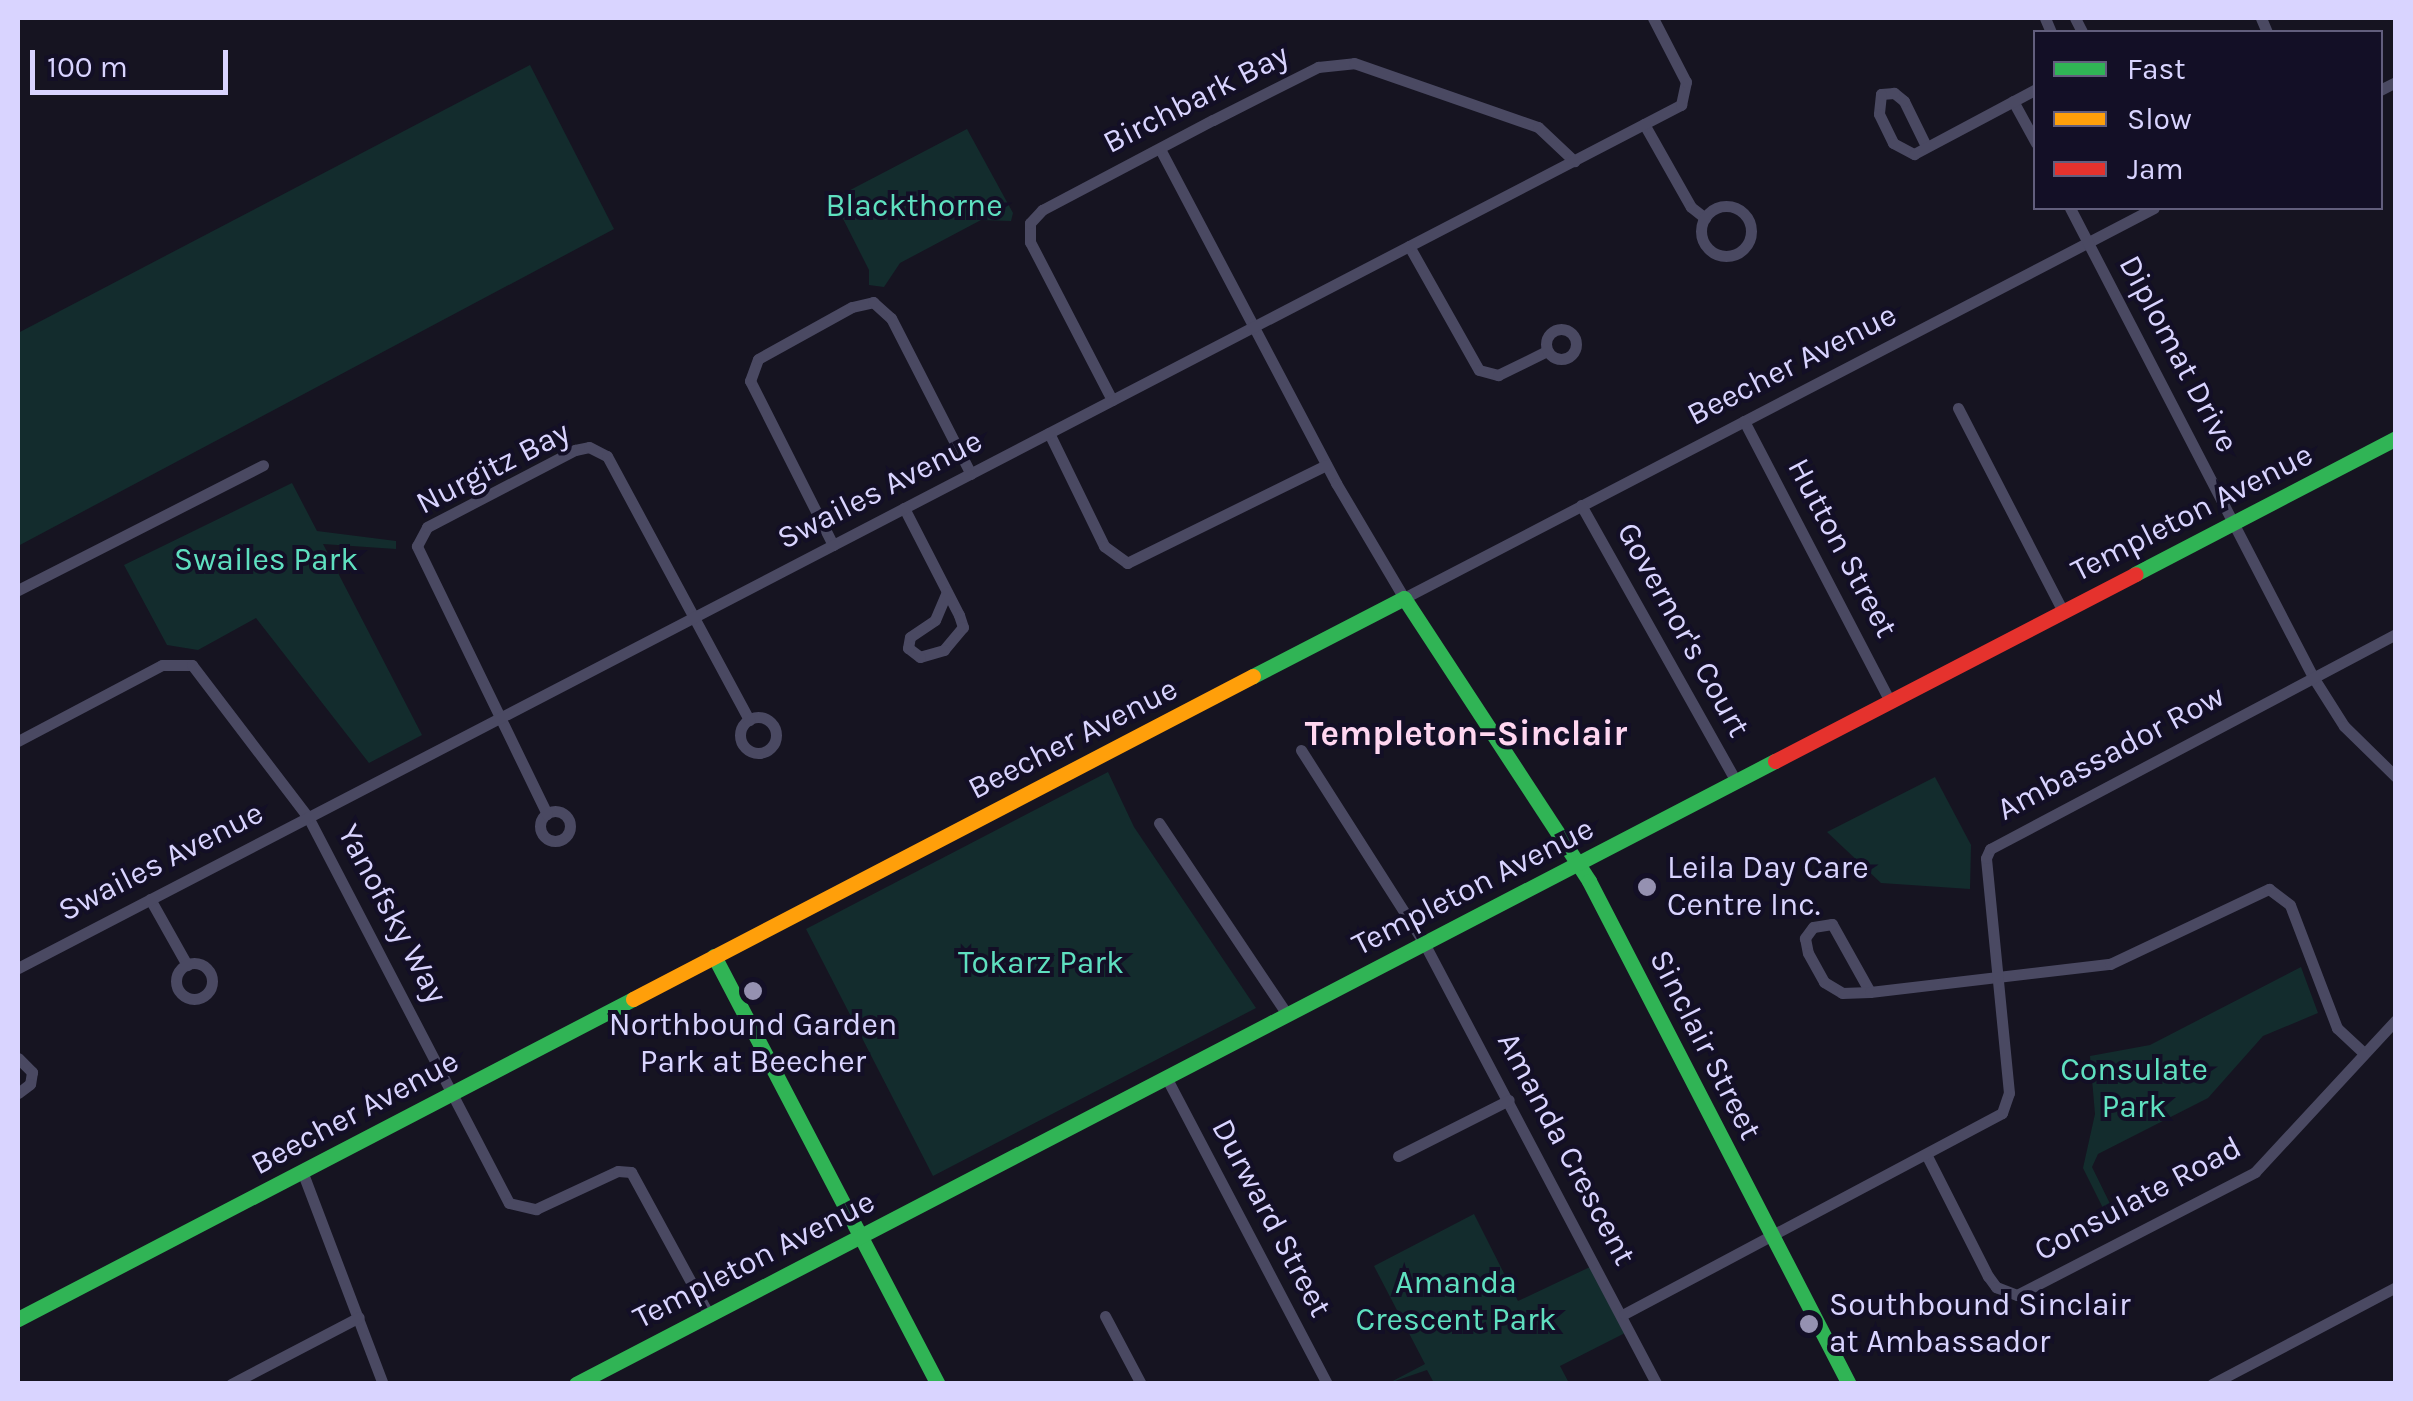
<!DOCTYPE html>
<meta charset="utf-8">
<style>
body{margin:0}
#map{position:relative;width:2413px;height:1401px;overflow:hidden;background:#161421;font-family:Karla,sans-serif}
div>[style]{position:absolute}
.green>*{inset:0;background:#132c2d}
.street>*{height:11px;margin:-5.5px;padding:0 5.5px;transform-origin:5.5px;border-radius:5.5px;background:#4a4962}
.street>.ring{margin:-5.5px;padding:0;box-sizing:content-box;background:none;border:11px solid #4a4962;border-radius:50%}
.fast>*{height:15px;margin:-7.5px;padding:0 7.5px;transform-origin:7.5px;border-radius:7.5px;background:#30b455}
.slow>*{height:15px;margin:-7.5px;padding:0 7.5px;transform-origin:7.5px;border-radius:7.5px;background:#ff9f0a}
.jam>*{height:15px;margin:-7.5px;padding:0 7.5px;transform-origin:7.5px;border-radius:7.5px;background:#e5322d}
.dots>*{width:28px;height:28px;translate:-50% -50%;box-sizing:border-box;border:5px solid #130f26;border-radius:50%}
span{translate:-50% -50%;white-space:nowrap;text-align:center;line-height:1.15;-webkit-text-stroke:8px #130f26;paint-order:stroke}
.street-label{font-size:32px;color:#d9d4ff}
.park-label{font-size:32px;color:#5fe0c0}
.poi-label{font-size:32px;color:#d9d4ff}
.left{translate:0 -50%;text-align:left}
.neighbourhood-label{font-size:35px;color:#ffd6f0;font-weight:700}
.frame{position:absolute;inset:0;border:20px solid #d9d4ff;pointer-events:none}
.legend{position:absolute;left:2033px;top:30px;width:350px;height:180px;box-sizing:border-box;background:#130f26;border:2px solid #625e7d;margin:0;padding:12px 18px;list-style:none;font-size:30px;color:#d9d4ff}
.legend li{display:flex;align-items:center;gap:20px;height:50px}
.legend b{width:50px;border:2px solid #625e7d}
.scale{position:absolute;left:30px;top:50px;width:198px;height:45px;box-sizing:border-box;border:5px solid #d9d4ff;border-top:0;padding-left:12px;font-size:30px;line-height:35px;white-space:nowrap;color:#d9d4ff;-webkit-text-stroke:8px #130f26;paint-order:stroke}
</style>
<div id="map">
<div class="green">
<div style="clip-path:polygon(530px 65px,614px 229px,18px 546px,18px 333px)"></div>
<div style="clip-path:polygon(967px 129px,1013px 213px,1011px 221px,981px 220px,900px 263px,884px 287px,869px 285px,869px 270px,833px 199px)"></div>
<div style="clip-path:polygon(292px 483px,317px 531px,396px 541px,396px 549px,323px 544px,422px 735px,369px 763px,256px 618px,198px 650px,167px 645px,124px 565px)"></div>
<div style="clip-path:polygon(1108px 772px,1134px 827px,1256px 1008px,933px 1176px,806px 929px)"></div>
<div style="clip-path:polygon(1935px 777px,1971px 845px,1970px 889px,1881px 883px,1827px 832px)"></div>
<div style="clip-path:polygon(2301px 967px,2318px 1013px,2263px 1036px,2208px 1098px,2098px 1154px,2092px 1167px,2119px 1222px,2112px 1226px,2083px 1168px,2095px 1114px,2090px 1056px,2150px 1045px)"></div>
<div style="clip-path:polygon(1474px 1214px,1518px 1301px,1590px 1267px,1625px 1333px,1560px 1366px,1569px 1383px,1434px 1383px,1427px 1370px,1389px 1383px,1425px 1364px,1374px 1266px)"></div>
</div>
<div class="street">
<div style="left:2045px;top:18px;width:15px;rotate:67deg"></div>
<div style="left:2075px;top:18px;width:16px;rotate:63deg"></div>
<div style="left:2261px;top:18px;width:15px;rotate:67deg"></div>
<div style="left:2380px;top:90px;width:18px;rotate:-27deg"></div>
<div style="left:2013px;top:101px;width:48px;rotate:61.3deg"></div>
<div style="left:1644px;top:124px;width:95px;rotate:60.5deg"></div>
<div style="left:1691px;top:207px;width:18px;rotate:38deg"></div>
<div style="left:1926px;top:146px;width:50px;rotate:-116.1deg"></div>
<div style="left:1904px;top:101px;width:13px;rotate:-141deg"></div>
<div style="left:1894px;top:93px;width:13px;rotate:176deg"></div>
<div style="left:1881px;top:94px;width:20px;rotate:96deg"></div>
<div style="left:1879px;top:114px;width:32px;rotate:64deg"></div>
<div style="left:1893px;top:143px;width:24px;rotate:28deg"></div>
<div style="left:1914px;top:154px;width:138px;rotate:-28deg"></div>
<div style="left:1160px;top:149px;width:378px;rotate:62.2deg"></div>
<div style="left:1336px;top:483px;width:134px;rotate:59.4deg"></div>
<div style="left:1404px;top:598px;width:845px;rotate:-27.47deg"></div>
<div class="ring" style="left:1701px;top:206px;width:39px;height:39px"></div>
<div style="left:2070px;top:208px;width:528px;rotate:62.61deg"></div>
<div style="left:2313px;top:677px;width:58px;rotate:57.7deg"></div>
<div style="left:2344px;top:726px;width:73px;rotate:44.4deg"></div>
<div style="left:1409px;top:246px;width:142px;rotate:60.6deg"></div>
<div style="left:1479px;top:370px;width:20px;rotate:15deg"></div>
<div style="left:1498px;top:375px;width:55px;rotate:-26.1deg"></div>
<div class="ring" style="left:1546px;top:329px;width:19px;height:19px"></div>
<div style="left:1112px;top:400px;width:178px;rotate:-117.4deg"></div>
<div style="left:1030px;top:242px;width:19px;rotate:-90deg"></div>
<div style="left:1030px;top:223px;width:18px;rotate:-47deg"></div>
<div style="left:1042px;top:210px;width:193px;rotate:-27.8deg"></div>
<div style="left:1213px;top:120px;width:118px;rotate:-26.8deg"></div>
<div style="left:1318px;top:67px;width:36px;rotate:-6deg"></div>
<div style="left:1354px;top:63px;width:195px;rotate:19.2deg"></div>
<div style="left:1538px;top:127px;width:50px;rotate:43.4deg"></div>
<div style="left:1958px;top:408px;width:229px;rotate:62.7deg"></div>
<div style="left:1744px;top:421px;width:316px;rotate:62.5deg"></div>
<div style="left:1049px;top:433px;width:126px;rotate:64deg"></div>
<div style="left:1104px;top:546px;width:29px;rotate:36deg"></div>
<div style="left:1127px;top:563px;width:222px;rotate:-26.2deg"></div>
<div style="left:1581px;top:505px;width:317px;rotate:60.7deg"></div>
<div style="left:904px;top:508px;width:120px;rotate:62.8deg"></div>
<div style="left:959px;top:615px;width:13px;rotate:72deg"></div>
<div style="left:963px;top:627px;width:30px;rotate:130deg"></div>
<div style="left:944px;top:650px;width:25px;rotate:164deg"></div>
<div style="left:920px;top:657px;width:15px;rotate:-143deg"></div>
<div style="left:908px;top:648px;width:11px;rotate:-80deg"></div>
<div style="left:910px;top:637px;width:30px;rotate:-34deg"></div>
<div style="left:935px;top:620px;width:30px;rotate:-67deg"></div>
<div style="left:833px;top:545px;width:184px;rotate:-116.8deg"></div>
<div style="left:750px;top:381px;width:23px;rotate:-70deg"></div>
<div style="left:758px;top:359px;width:107px;rotate:-29deg"></div>
<div style="left:852px;top:307px;width:22px;rotate:-13deg"></div>
<div style="left:873px;top:302px;width:24px;rotate:42deg"></div>
<div style="left:891px;top:318px;width:175px;rotate:62.9deg"></div>
<div style="left:18px;top:590px;width:275px;rotate:-27deg"></div>
<div class="ring" style="left:740px;top:717px;width:25px;height:25px"></div>
<div style="left:18px;top:741px;width:163px;rotate:-27.8deg"></div>
<div style="left:162px;top:665px;width:30px"></div>
<div style="left:192px;top:665px;width:191px;rotate:52.7deg"></div>
<div style="left:308px;top:817px;width:435px;rotate:62.5deg"></div>
<div style="left:509px;top:1203px;width:28px;rotate:13deg"></div>
<div style="left:536px;top:1209px;width:90px;rotate:-24.9deg"></div>
<div style="left:618px;top:1171px;width:13px;rotate:4deg"></div>
<div style="left:631px;top:1172px;width:163px;rotate:61.4deg"></div>
<div style="left:1301px;top:750px;width:229px;rotate:57.5deg"></div>
<div style="left:1424px;top:943px;width:499px;rotate:62.2deg"></div>
<div class="ring" style="left:540px;top:811px;width:19px;height:19px"></div>
<div style="left:547px;top:814px;width:298px;rotate:-115.9deg"></div>
<div style="left:417px;top:546px;width:21px;rotate:-62deg"></div>
<div style="left:427px;top:527px;width:167px;rotate:-27.5deg"></div>
<div style="left:575px;top:450px;width:14px;rotate:-12deg"></div>
<div style="left:589px;top:447px;width:20px;rotate:27deg"></div>
<div style="left:607px;top:456px;width:300px;rotate:61.7deg"></div>
<div style="left:1159px;top:823px;width:230px;rotate:56.2deg"></div>
<div style="left:150px;top:899px;width:76px;rotate:60.7deg"></div>
<div class="ring" style="left:176px;top:963px;width:25px;height:25px"></div>
<div style="left:18px;top:968px;width:1874px;rotate:-27.43deg"></div>
<div style="left:1681px;top:105px;width:24px;rotate:-78deg"></div>
<div style="left:1686px;top:82px;width:72px;rotate:-117.3deg"></div>
<div style="left:1870px;top:992px;width:78px;rotate:-119.2deg"></div>
<div style="left:1832px;top:924px;width:19px;rotate:171deg"></div>
<div style="left:1813px;top:927px;width:14px;rotate:126deg"></div>
<div style="left:1805px;top:938px;width:15px;rotate:79deg"></div>
<div style="left:1808px;top:953px;width:33px;rotate:61deg"></div>
<div style="left:1824px;top:982px;width:21px;rotate:31deg"></div>
<div style="left:1842px;top:993px;width:28px;rotate:-2deg"></div>
<div style="left:1870px;top:992px;width:242px;rotate:-6.7deg"></div>
<div style="left:2110px;top:964px;width:176px;rotate:-25.3deg"></div>
<div style="left:2269px;top:889px;width:26px;rotate:37deg"></div>
<div style="left:2290px;top:905px;width:132px;rotate:69.1deg"></div>
<div style="left:2337px;top:1028px;width:35px;rotate:43deg"></div>
<div style="left:18px;top:1058px;width:20px;rotate:45deg"></div>
<div style="left:32px;top:1072px;width:12px;rotate:99deg"></div>
<div style="left:30px;top:1084px;width:15px;rotate:143deg"></div>
<div style="left:1166px;top:1077px;width:347px;rotate:62.3deg"></div>
<div style="left:1398px;top:1156px;width:124px;rotate:-26.8deg"></div>
<div style="left:1927px;top:1156px;width:135px;rotate:63.1deg"></div>
<div style="left:1988px;top:1276px;width:14px;rotate:54deg"></div>
<div style="left:1996px;top:1287px;width:22px;rotate:21deg"></div>
<div style="left:2017px;top:1295px;width:268px;rotate:-27.3deg"></div>
<div style="left:2255px;top:1172px;width:207px;rotate:-47.2deg"></div>
<div style="left:302px;top:1171px;width:228px;rotate:69.2deg"></div>
<div style="left:1624px;top:1314px;width:428px;rotate:-28deg"></div>
<div style="left:2002px;top:1113px;width:21px;rotate:-71deg"></div>
<div style="left:2009px;top:1093px;width:236px;rotate:-95.6deg"></div>
<div style="left:1986px;top:858px;width:10px;rotate:-66deg"></div>
<div style="left:1990px;top:849px;width:459px;rotate:-27.9deg"></div>
<div style="left:1105px;top:1316px;width:77px;rotate:62.1deg"></div>
<div style="left:231px;top:1384px;width:144px;rotate:-27.6deg"></div>
<div style="left:2212px;top:1384px;width:208px;rotate:-27.8deg"></div>
</div>
<div class="fast">
<div style="left:2135px;top:574px;width:294px;rotate:-27.5deg"></div>
<div style="left:1253px;top:676px;width:170px;rotate:-27.3deg"></div>
<div style="left:1404px;top:598px;width:338px;rotate:56.8deg"></div>
<div style="left:1589px;top:881px;width:566px;rotate:62.67deg"></div>
<div style="left:714px;top:956px;width:483px;rotate:62.4deg"></div>
<div style="left:18px;top:1319px;width:693px;rotate:-27.49deg"></div>
<div style="left:576px;top:1384px;width:1351px;rotate:-27.46deg"></div>
</div>
<div class="slow">
<div style="left:633px;top:999px;width:699px;rotate:-27.52deg"></div>
</div>
<div class="jam">
<div style="left:1775px;top:761px;width:406px;rotate:-27.4deg"></div>
</div>
<div class="dots">
<div style="left:1647px;top:887px;background:#9591b1"></div>
<div style="left:753px;top:991px;background:#9591b1"></div>
<div style="left:1809px;top:1324px;background:#9591b1"></div>
</div>
<div class="street-label">
<span style="left:1196px;top:99px;rotate:-27deg">Birchbark Bay</span>
<span style="left:2178px;top:354px;rotate:62deg">Diplomat Drive</span>
<span style="left:1792px;top:365px;rotate:-27deg">Beecher Avenue</span>
<span style="left:493px;top:468px;rotate:-27deg">Nurgitz Bay</span>
<span style="left:880px;top:490px;rotate:-27deg">Swailes Avenue</span>
<span style="left:2192px;top:513px;rotate:-27deg">Templeton Avenue</span>
<span style="left:1842px;top:548px;rotate:62deg">Hutton Street</span>
<span style="left:1683px;top:630px;rotate:61deg">Governor's Court</span>
<span style="left:1073px;top:739px;rotate:-27deg">Beecher Avenue</span>
<span style="left:2111px;top:753px;rotate:-28deg">Ambassador Row</span>
<span style="left:161px;top:862px;rotate:-27deg">Swailes Avenue</span>
<span style="left:1473px;top:887px;rotate:-27deg">Templeton Avenue</span>
<span style="left:392px;top:914px;rotate:62deg">Yanofsky Way</span>
<span style="left:1705px;top:1045px;rotate:63deg">Sinclair Street</span>
<span style="left:355px;top:1113px;rotate:-28deg">Beecher Avenue</span>
<span style="left:1566px;top:1149px;rotate:62deg">Amanda Crescent</span>
<span style="left:2138px;top:1199px;rotate:-28deg">Consulate Road</span>
<span style="left:1271px;top:1218px;rotate:62deg">Durward Street</span>
<span style="left:754px;top:1260px;rotate:-27deg">Templeton Avenue</span>
</div>
<div class="park-label">
<span style="left:914px;top:206px">Blackthorne</span>
<span style="left:266px;top:560px">Swailes Park</span>
<span style="left:1041px;top:963px">Tokarz Park</span>
<span style="left:2134px;top:1089px">Consulate<br>Park</span>
<span style="left:1456px;top:1302px">Amanda<br>Crescent Park</span>
</div>
<div class="poi-label">
<span class="left" style="left:1667px;top:887px">Leila Day Care<br>Centre Inc.</span>
<span style="left:753px;top:1044px">Northbound Garden<br>Park at Beecher</span>
<span class="left" style="left:1829px;top:1324px">Southbound Sinclair<br>at Ambassador</span>
</div>
<div class="neighbourhood-label">
<span style="left:1466px;top:734px">Templeton–Sinclair</span>
</div>
<div class="frame"></div>
<ul class="legend">
<li><b style="height:12px;background:#30b455"></b>Fast</li>
<li><b style="height:12px;background:#ff9f0a"></b>Slow</li>
<li><b style="height:12px;background:#e5322d"></b>Jam</li>
</ul>
<div class="scale">100 m</div>
</div>
